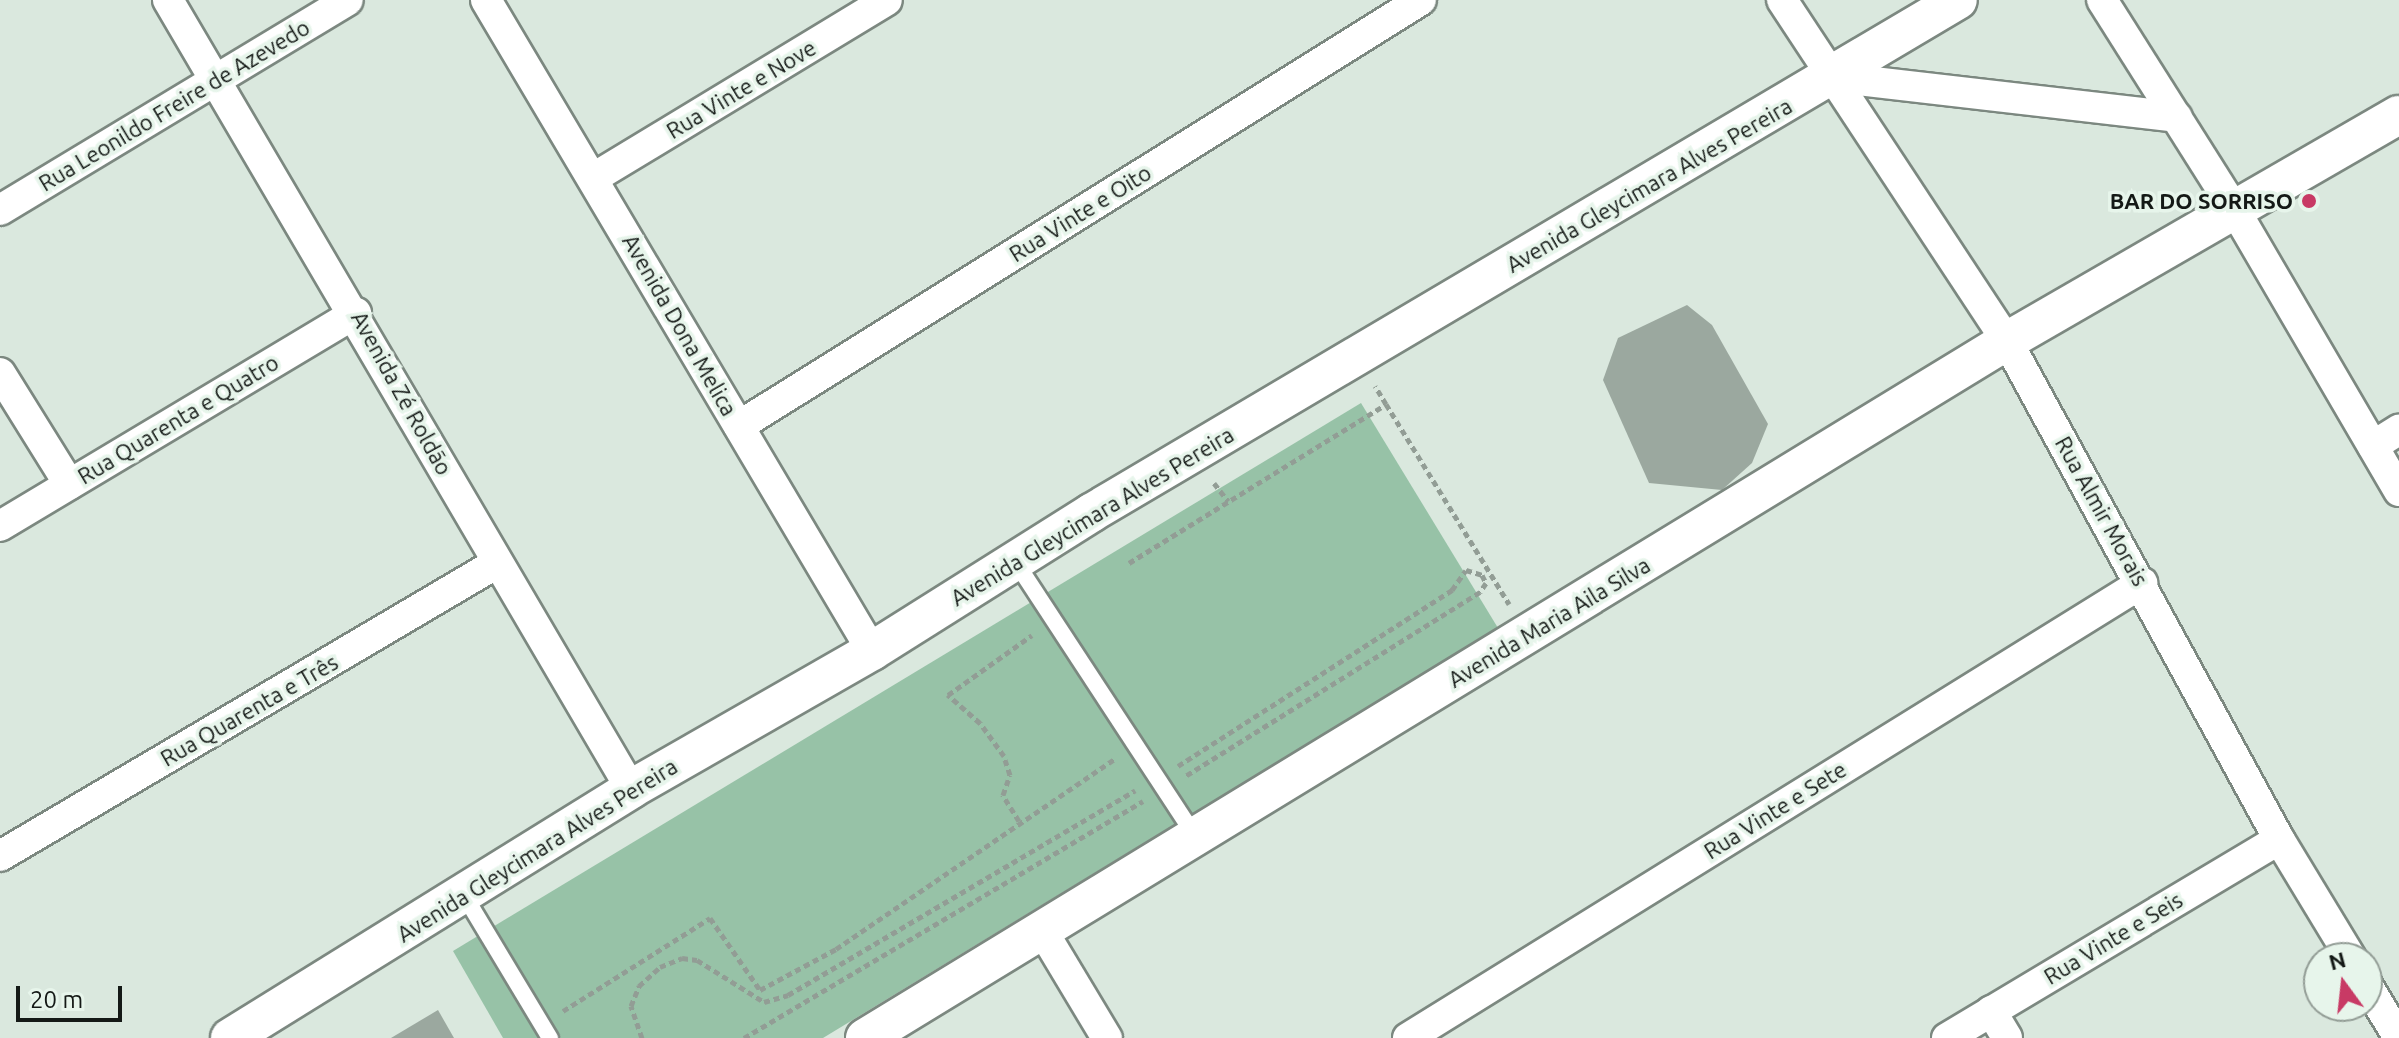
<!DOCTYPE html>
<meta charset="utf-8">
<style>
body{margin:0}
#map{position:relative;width:2399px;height:1038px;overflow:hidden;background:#dae8de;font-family:Ubuntu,sans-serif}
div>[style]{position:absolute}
.green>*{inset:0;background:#97c2a7}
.building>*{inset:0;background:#9ba89f}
.path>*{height:5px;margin-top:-2.5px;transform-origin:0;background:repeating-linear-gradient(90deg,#929d95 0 6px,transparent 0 10px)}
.roads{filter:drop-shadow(2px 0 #7c8880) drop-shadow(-2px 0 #7c8880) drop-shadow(0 2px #7c8880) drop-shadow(0 -2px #7c8880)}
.service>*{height:16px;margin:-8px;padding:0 8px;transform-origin:8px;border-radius:8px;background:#fff}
.minor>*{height:30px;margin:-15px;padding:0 15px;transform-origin:15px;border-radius:15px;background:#fff}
.tertiary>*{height:38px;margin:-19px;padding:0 19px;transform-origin:19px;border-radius:19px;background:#fff}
.dots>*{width:22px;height:22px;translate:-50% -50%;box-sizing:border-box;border:4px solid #e7f5eb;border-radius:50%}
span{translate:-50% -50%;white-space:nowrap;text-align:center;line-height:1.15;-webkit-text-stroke:7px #e7f5eb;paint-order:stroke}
.street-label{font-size:22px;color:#141916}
.poi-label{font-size:22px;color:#141916;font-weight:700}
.right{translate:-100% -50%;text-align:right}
.north{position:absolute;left:2303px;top:942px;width:80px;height:80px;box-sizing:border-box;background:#e7f5eb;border:2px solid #939d96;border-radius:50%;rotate:345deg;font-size:22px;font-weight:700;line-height:32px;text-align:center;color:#141916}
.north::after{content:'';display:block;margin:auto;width:28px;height:36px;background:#c83a65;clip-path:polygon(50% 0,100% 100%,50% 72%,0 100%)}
.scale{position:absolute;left:16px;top:986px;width:106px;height:36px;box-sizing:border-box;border:4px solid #141916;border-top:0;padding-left:10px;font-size:24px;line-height:28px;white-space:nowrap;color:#141916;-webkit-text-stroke:6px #e7f5eb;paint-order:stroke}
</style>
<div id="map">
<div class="green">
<div style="clip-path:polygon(1361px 403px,1498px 628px,823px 1038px,503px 1038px,453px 951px)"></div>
</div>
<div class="building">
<div style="clip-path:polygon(1687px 305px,1712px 325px,1768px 424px,1752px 463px,1722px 490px,1649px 483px,1603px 380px,1618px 338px)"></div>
<div style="clip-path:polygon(438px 1010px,454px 1038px,391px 1038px)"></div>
</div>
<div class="path">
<div style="left:1386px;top:404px;width:235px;rotate:58.4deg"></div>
<div style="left:1214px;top:483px;width:23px;rotate:52deg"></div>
<div style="left:1129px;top:563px;width:302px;rotate:-31.7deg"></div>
<div style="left:1386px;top:404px;width:21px;rotate:-121deg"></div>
<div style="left:1178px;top:766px;width:326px;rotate:-32.7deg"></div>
<div style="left:1452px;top:590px;width:24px;rotate:-55deg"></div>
<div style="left:1466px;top:570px;width:17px;rotate:17deg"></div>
<div style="left:1482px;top:575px;width:9px;rotate:63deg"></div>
<div style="left:1486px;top:583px;width:11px;rotate:124deg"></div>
<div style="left:1480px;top:592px;width:348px;rotate:148deg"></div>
<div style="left:1019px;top:821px;width:31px;rotate:-122deg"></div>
<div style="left:1003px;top:795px;width:21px;rotate:-71deg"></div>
<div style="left:1010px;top:775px;width:20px;rotate:-108deg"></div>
<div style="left:1004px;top:756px;width:41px;rotate:-126deg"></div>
<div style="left:980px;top:723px;width:43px;rotate:-138.8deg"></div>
<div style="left:948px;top:695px;width:103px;rotate:-35.5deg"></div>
<div style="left:563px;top:1011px;width:174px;rotate:-32.3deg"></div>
<div style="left:710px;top:918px;width:88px;rotate:55.2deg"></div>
<div style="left:760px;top:990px;width:86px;rotate:-28.3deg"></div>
<div style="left:836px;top:949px;width:338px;rotate:-34.3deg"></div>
<div style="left:642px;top:1038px;width:34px;rotate:-109deg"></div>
<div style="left:631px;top:1006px;width:22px;rotate:-68deg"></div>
<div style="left:639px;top:986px;width:28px;rotate:-42deg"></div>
<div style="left:660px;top:967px;width:24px;rotate:-22deg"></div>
<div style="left:682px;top:958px;width:15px;rotate:8deg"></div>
<div style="left:697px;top:960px;width:79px;rotate:32.1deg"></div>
<div style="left:764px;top:1002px;width:25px;rotate:-16deg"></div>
<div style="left:788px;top:995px;width:403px;rotate:-30.5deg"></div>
<div style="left:744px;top:1038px;width:464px;rotate:-30.7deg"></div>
</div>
<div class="roads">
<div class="service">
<div style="left:1015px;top:561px;width:329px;rotate:56.8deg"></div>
<div style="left:464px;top:895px;width:167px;rotate:59deg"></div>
</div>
<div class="minor">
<div style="left:168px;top:0;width:915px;rotate:59.59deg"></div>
<div style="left:486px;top:0;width:757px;rotate:59.33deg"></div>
<div style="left:1782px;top:0;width:409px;rotate:56.6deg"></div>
<div style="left:2007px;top:341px;width:567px;rotate:61.36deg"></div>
<div style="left:2279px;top:839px;width:139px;rotate:58.8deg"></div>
<div style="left:2102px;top:0;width:251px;rotate:57.7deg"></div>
<div style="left:2236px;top:212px;width:323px;rotate:59.7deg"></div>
<div style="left:1832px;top:77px;width:347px;rotate:6.6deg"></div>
<div style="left:595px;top:177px;width:341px;rotate:-31.2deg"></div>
<div style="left:0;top:210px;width:406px;rotate:-31.1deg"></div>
<div style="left:0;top:373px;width:131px;rotate:58.1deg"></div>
<div style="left:739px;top:426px;width:804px;rotate:-31.99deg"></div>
<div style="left:2373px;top:446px;width:31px;rotate:-32deg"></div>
<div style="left:0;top:526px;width:415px;rotate:-30.9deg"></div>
<div style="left:0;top:856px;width:577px;rotate:-30.52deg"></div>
<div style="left:1042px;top:930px;width:126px;rotate:59deg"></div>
<div style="left:2367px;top:985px;width:62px;rotate:58.9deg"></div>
<div style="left:1991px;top:1011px;width:31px;rotate:59deg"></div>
<div style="left:1408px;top:1038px;width:864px;rotate:-31.79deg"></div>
<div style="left:1947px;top:1038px;width:387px;rotate:-30.9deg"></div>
</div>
<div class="tertiary">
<div style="left:230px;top:1038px;width:472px;rotate:-31.8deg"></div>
<div style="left:631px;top:789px;width:278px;rotate:-29.8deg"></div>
<div style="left:872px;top:651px;width:259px;rotate:-32.2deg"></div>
<div style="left:1091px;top:513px;width:1007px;rotate:-30.61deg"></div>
<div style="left:865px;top:1038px;width:1338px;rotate:-31.4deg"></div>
<div style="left:2007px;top:341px;width:452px;rotate:-30deg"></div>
</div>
</div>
<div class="dots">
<div style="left:2309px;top:201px;background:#c83a65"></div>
</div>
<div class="street-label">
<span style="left:741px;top:89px;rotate:-31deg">Rua Vinte e Nove</span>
<span style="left:174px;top:105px;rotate:-31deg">Rua Leonildo Freire de Azevedo</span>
<span style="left:1649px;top:185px;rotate:-30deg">Avenida Gleycimara Alves Pereira</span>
<span style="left:1080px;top:213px;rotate:-32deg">Rua Vinte e Oito</span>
<span style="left:680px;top:325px;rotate:60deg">Avenida Dona Melica</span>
<span style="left:402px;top:393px;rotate:61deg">Avenida Zé Roldão</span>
<span style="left:178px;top:419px;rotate:-31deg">Rua Quarenta e Quatro</span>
<span style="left:2102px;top:511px;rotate:61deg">Rua Almir Morais</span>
<span style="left:1092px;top:516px;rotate:-31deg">Avenida Gleycimara Alves Pereira</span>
<span style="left:1549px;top:622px;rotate:-31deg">Avenida Maria Aila Silva</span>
<span style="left:249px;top:710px;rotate:-30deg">Rua Quarenta e Três</span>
<span style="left:1775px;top:810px;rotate:-32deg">Rua Vinte e Sete</span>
<span style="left:537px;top:850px;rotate:-32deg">Avenida Gleycimara Alves Pereira</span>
<span style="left:2113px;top:938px;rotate:-31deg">Rua Vinte e Seis</span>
</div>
<div class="poi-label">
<span class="right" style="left:2293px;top:201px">BAR DO SORRISO</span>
</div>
<div class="north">N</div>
<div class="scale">20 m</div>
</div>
